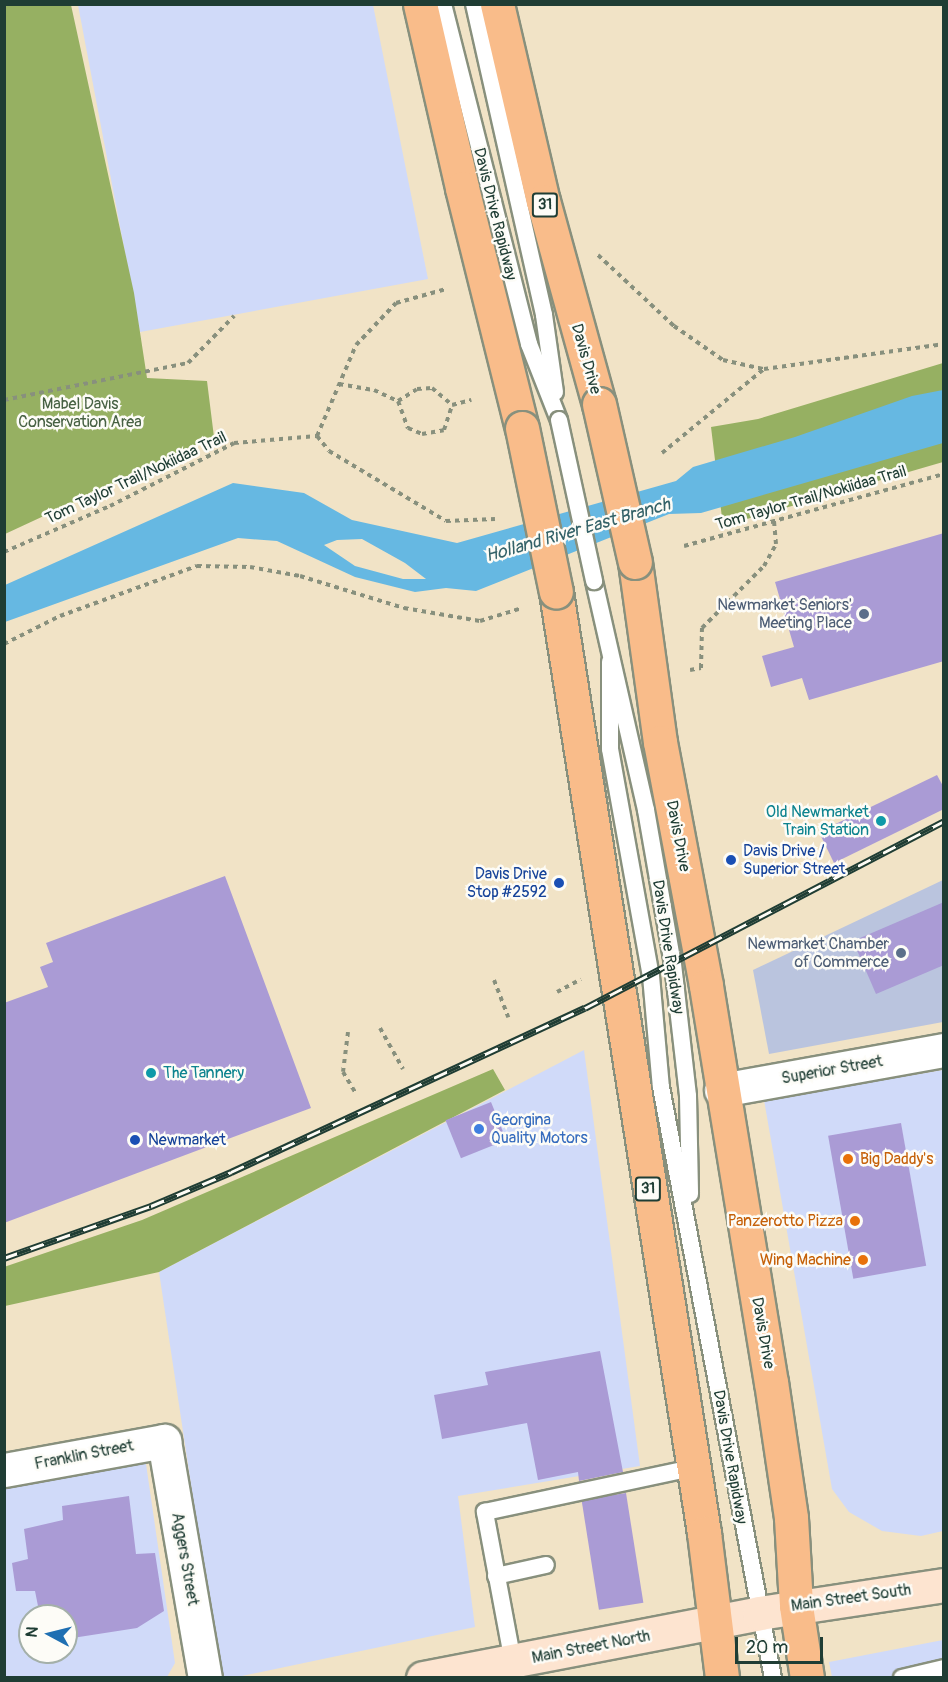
<!DOCTYPE html>
<style>
body{margin:0}
#map{position:relative;width:948px;height:1682px;overflow:hidden;background:#f1e3c6;font-family:Pangolin,sans-serif}
div>[style]{position:absolute}
.built>*{inset:0;background:#d0daf9}
.industrial>*{inset:0;background:#bac4de}
.forest>*{inset:0;background:#96b062}
.water>*{inset:0;background:#66b8e2}
.building>*{inset:0;background:#aa9bd5;transform-origin:0 0}
.path>*{height:4px;margin-top:-2px;transform-origin:0;background:repeating-linear-gradient(90deg,#88907d 0 4.5px,transparent 0 9px)}
.roads{filter:drop-shadow(2px 0 #88907d) drop-shadow(-2px 0 #88907d) drop-shadow(0 2px #88907d) drop-shadow(0 -2px #88907d)}
.lane>*{height:16px;margin:-8px;padding:0 8px;transform-origin:8px;border-radius:8px;background:#fff}
.street>*{height:33px;margin:-16.5px;padding:0 16.5px;transform-origin:16.5px;border-radius:16.5px;background:#fff}
.secondary>*{height:33px;margin:-16.5px;padding:0 16.5px;transform-origin:16.5px;border-radius:16.5px;background:#fde4d0}
.primary>*{height:33px;margin:-16.5px;padding:0 16.5px;transform-origin:16.5px;border-radius:16.5px;background:#f9bc8a}
.rail>*{height:7px;margin-top:-3.5px;transform-origin:0;background:repeating-linear-gradient(90deg,#fdfcf7 0 14px,#1f3d34 0 28px);box-sizing:border-box;border-block:2px solid #1f3d34}
.bridges{filter:drop-shadow(2px 0 #88907d) drop-shadow(-2px 0 #88907d) drop-shadow(0 2px #88907d) drop-shadow(0 -2px #88907d)}
.lane-bridge>*{height:16px;margin:-8px;padding:0 8px;transform-origin:8px;border-radius:8px;background:#fff}
.primary-bridge>*{height:33px;margin:-16.5px;padding:0 16.5px;transform-origin:16.5px;border-radius:16.5px;background:#f9bc8a}
.dots>*{width:16px;height:16px;translate:-50% -50%;box-sizing:border-box;border:3px solid #fdfcf7;border-radius:50%}
span{translate:-50% -50%;white-space:nowrap;text-align:center;line-height:1.15;-webkit-text-stroke:5px #fdfcf7;paint-order:stroke}
.shield-label span{padding:2px 4px;background:#fdfcf7;border:2px solid;border-radius:4px;-webkit-text-stroke-width:0}
.shield-label{font-size:15px;color:#1f3d34;font-weight:700}
.street-label{font-size:16px;color:#1f3d34}
.park-label{font-size:16px;color:#476143}
.service-label{font-size:16px;color:#4e5e75}
.right{translate:-100% -50%;text-align:right}
.culture-label{font-size:16px;color:#0d838f}
.left{translate:0 -50%;text-align:left}
.transit-label{font-size:16px;color:#164399}
.shop-label{font-size:16px;color:#366cbe}
.food-label{font-size:16px;color:#c56008}
.water-label{font-size:18px;color:#346268;font-style:italic}
.frame{position:absolute;inset:0;border:6px solid #1f3d34;pointer-events:none}
.north{position:absolute;left:18px;top:1604px;width:60px;height:60px;box-sizing:border-box;background:#fdfcf7;border:2px solid #a4b0a9;border-radius:50%;rotate:277deg;font-size:16px;font-weight:700;line-height:24px;text-align:center;color:#1f3d34}
.north::after{content:'';display:block;margin:auto;width:21px;height:27px;background:#1f6fb2;clip-path:polygon(50% 0,100% 100%,50% 72%,0 100%)}
.scale{position:absolute;left:735px;top:1637px;width:88px;height:27px;box-sizing:border-box;border:3px solid #1f3d34;border-top:0;padding-left:8px;font-size:18px;line-height:21px;white-space:nowrap;color:#1f3d34;-webkit-text-stroke:4px #fdfcf7;paint-order:stroke}
</style>
<div id="map">
<div class="built">
<div style="clip-path:polygon(78px 5px,373px 5px,428px 279px,140px 332px)"></div>
<div style="clip-path:polygon(584px 1050px,640px 1466px,458px 1496px,475px 1627px,237px 1677px,220px 1677px,159px 1272px)"></div>
<div style="clip-path:polygon(943px 1070px,943px 1531px,921px 1536px,882px 1531px,849px 1512px,832px 1489px,764px 1100px)"></div>
<div style="clip-path:polygon(evenodd,145px 1457px,175px 1663px,167px 1677px,5px 1678px,5px 1484px,145px 1457px,30px 1616px,66px 1616px,66px 1652px,30px 1652px,30px 1616px)"></div>
<div style="clip-path:polygon(943px 1640px,943px 1677px,832px 1677px,829px 1662px)"></div>
</div>
<div class="industrial">
<div style="clip-path:polygon(943px 880px,943px 1022px,769px 1054px,753px 970px)"></div>
</div>
<div class="forest">
<div style="clip-path:polygon(4px 5px,71px 5px,134px 293px,147px 378px,207px 381px,214px 437px,5px 534px)"></div>
<div style="clip-path:polygon(943px 363px,943px 462px,723px 526px,711px 427px,758px 419px)"></div>
<div style="clip-path:polygon(493px 1069px,505px 1090px,159px 1272px,5px 1306px,4px 1267px,142px 1220px)"></div>
</div>
<div class="water">
<div style="clip-path:polygon(evenodd,943px 390px,943px 443px,701px 513px,669px 514px,476px 591px,446px 588px,415px 592px,355px 577px,277px 541px,238px 538px,5px 622px,5px 585px,233px 483px,304px 493px,352px 520px,457px 543px,676px 481px,693px 467px,795px 437px,912px 396px,943px 390px,362px 539px,405px 563px,426px 579px,403px 579px,355px 566px,324px 545px,337px 540px,362px 539px)"></div>
</div>
<div class="building">
<div style="clip-path:polygon(944px 533px,944px 661px,809px 700px,802px 678px,771px 687px,762px 656px,794px 647px,775px 582px)"></div>
<div style="clip-path:polygon(937px 775px,944px 788px,944px 809px,834px 863px,819px 832px)"></div>
<div style="clip-path:polygon(225px 876px,311px 1108px,4px 1223px,4px 1003px,48px 987px,40px 967px,53px 962px,46px 943px)"></div>
<div style="clip-path:polygon(944px 902px,944px 965px,876px 994px,853px 941px)"></div>
<div style="left:491px;top:1102px;width:41px;height:49px;rotate:68deg"></div>
<div style="left:901px;top:1123px;width:145px;height:74px;rotate:80deg"></div>
<div style="clip-path:polygon(600px 1351px,623px 1472px,579px 1481px,578px 1472px,538px 1480px,527px 1423px,442px 1439px,434px 1395px,488px 1385px,485px 1372px)"></div>
<div style="left:626px;top:1493px;width:111px;height:45px;rotate:81deg"></div>
<div style="clip-path:polygon(129px 1496px,136px 1554px,155px 1553px,164px 1611px,137px 1628px,66px 1639px,66px 1616px,40px 1616px,35px 1591px,16px 1591px,12px 1563px,28px 1559px,24px 1529px,63px 1520px,62px 1506px)"></div>
</div>
<div class="path">
<div style="left:598px;top:255px;width:104px;rotate:43.1deg"></div>
<div style="left:674px;top:326px;width:60px;rotate:34.8deg"></div>
<div style="left:723px;top:360px;width:41px;rotate:12.7deg"></div>
<div style="left:339px;top:384px;width:36px;rotate:10deg"></div>
<div style="left:374px;top:390px;width:26px;rotate:25deg"></div>
<div style="left:398px;top:401px;width:22px;rotate:-32deg"></div>
<div style="left:417px;top:389px;width:15px;rotate:-4deg"></div>
<div style="left:432px;top:388px;width:26px;rotate:40deg"></div>
<div style="left:452px;top:405px;width:20px;rotate:-15deg"></div>
<div style="left:4px;top:400px;width:188px;rotate:-11.4deg"></div>
<div style="left:188px;top:363px;width:66px;rotate:-45.6deg"></div>
<div style="left:398px;top:401px;width:29px;rotate:70deg"></div>
<div style="left:408px;top:428px;width:15px;rotate:23deg"></div>
<div style="left:422px;top:434px;width:22px;rotate:-10deg"></div>
<div style="left:444px;top:430px;width:26px;rotate:-72deg"></div>
<div style="left:317px;top:436px;width:99px;rotate:-66.8deg"></div>
<div style="left:356px;top:345px;width:58px;rotate:-46.4deg"></div>
<div style="left:396px;top:303px;width:52px;rotate:-15.6deg"></div>
<div style="left:317px;top:436px;width:19px;rotate:51deg"></div>
<div style="left:329px;top:451px;width:136px;rotate:30.9deg"></div>
<div style="left:446px;top:521px;width:49px;rotate:-2.3deg"></div>
<div style="left:662px;top:453px;width:132px;rotate:-39.5deg"></div>
<div style="left:764px;top:369px;width:182px;rotate:-7.9deg"></div>
<div style="left:684px;top:546px;width:270px;rotate:-15.5deg"></div>
<div style="left:4px;top:552px;width:116px;rotate:-23.5deg"></div>
<div style="left:110px;top:506px;width:139px;rotate:-26.9deg"></div>
<div style="left:234px;top:443px;width:83px;rotate:-4.8deg"></div>
<div style="left:4px;top:644px;width:63px;rotate:-26.6deg"></div>
<div style="left:60px;top:616px;width:146px;rotate:-20.1deg"></div>
<div style="left:197px;top:566px;width:53px;rotate:1.1deg"></div>
<div style="left:250px;top:567px;width:51px;rotate:10.2deg"></div>
<div style="left:300px;top:576px;width:109px;rotate:17.1deg"></div>
<div style="left:404px;top:608px;width:77px;rotate:9.7deg"></div>
<div style="left:480px;top:621px;width:41px;rotate:-17.1deg"></div>
<div style="left:690px;top:670px;width:11px;rotate:-10deg"></div>
<div style="left:701px;top:668px;width:40px;rotate:-88.6deg"></div>
<div style="left:702px;top:628px;width:88px;rotate:-45deg"></div>
<div style="left:764px;top:566px;width:25px;rotate:-61deg"></div>
<div style="left:776px;top:544px;width:23px;rotate:-95deg"></div>
<div style="left:494px;top:980px;width:40px;rotate:69deg"></div>
<div style="left:557px;top:992px;width:27px;rotate:-28deg"></div>
<div style="left:380px;top:1028px;width:47px;rotate:60.7deg"></div>
<div style="left:348px;top:1032px;width:40px;rotate:97.1deg"></div>
<div style="left:343px;top:1072px;width:23px;rotate:59deg"></div>
</div>
<div class="roads">
<div class="lane">
<div style="left:443px;top:4px;width:351px;rotate:75.8deg"></div>
<div style="left:529px;top:344px;width:82px;rotate:68.5deg"></div>
<div style="left:474px;top:4px;width:319px;rotate:77.3deg"></div>
<div style="left:544px;top:315px;width:78px;rotate:81.9deg"></div>
<div style="left:594px;top:581px;width:235px;rotate:77.2deg"></div>
<div style="left:646px;top:810px;width:156px;rotate:80.1deg"></div>
<div style="left:673px;top:964px;width:133px;rotate:83.5deg"></div>
<div style="left:688px;top:1096px;width:98px;rotate:88.8deg"></div>
<div style="left:610px;top:662px;width:87px;rotate:90deg"></div>
<div style="left:610px;top:749px;width:231px;rotate:79.8deg"></div>
<div style="left:651px;top:976px;width:111px;rotate:84.9deg"></div>
<div style="left:661px;top:1087px;width:602px;rotate:79.27deg"></div>
<div style="left:496px;top:1576px;width:51px;rotate:-12.4deg"></div>
<div style="left:513px;top:1662px;width:153px;rotate:-100.6deg"></div>
<div style="left:485px;top:1512px;width:212px;rotate:-12deg"></div>
<div style="left:902px;top:1678px;width:43px;rotate:-13.4deg"></div>
</div>
<div class="street">
<div style="left:721px;top:1090px;width:227px;rotate:-10.2deg"></div>
<div style="left:4px;top:1470px;width:163px;rotate:-10.3deg"></div>
<div style="left:164px;top:1441px;width:241px;rotate:80.2deg"></div>
</div>
<div class="secondary">
<div style="left:423px;top:1678px;width:342px;rotate:-10.9deg"></div>
<div style="left:759px;top:1613px;width:187px;rotate:-8.6deg"></div>
</div>
<div class="primary">
<div style="left:420px;top:4px;width:189px;rotate:77.1deg"></div>
<div style="left:462px;top:188px;width:247px;rotate:76deg"></div>
<div style="left:497px;top:4px;width:202px;rotate:76.9deg"></div>
<div style="left:543px;top:201px;width:211px;rotate:74.6deg"></div>
<div style="left:635px;top:562px;width:182px;rotate:82.1deg"></div>
<div style="left:660px;top:742px;width:248px;rotate:79.3deg"></div>
<div style="left:706px;top:986px;width:401px;rotate:80.7deg"></div>
<div style="left:771px;top:1382px;width:137px;rotate:81.6deg"></div>
<div style="left:791px;top:1518px;width:88px;rotate:86.7deg"></div>
<div style="left:796px;top:1606px;width:73px;rotate:81.3deg"></div>
<div style="left:556px;top:592px;width:953px;rotate:81.06deg"></div>
<div style="left:704px;top:1533px;width:146px;rotate:82.9deg"></div>
</div>
</div>
<div class="rail">
<div style="left:4px;top:1258px;width:156px;rotate:-19.5deg"></div>
<div style="left:151px;top:1206px;width:87px;rotate:-23deg"></div>
<div style="left:231px;top:1172px;width:390px;rotate:-24.9deg"></div>
<div style="left:585px;top:1008px;width:405px;rotate:-27.5deg"></div>
</div>
<div class="bridges">
<div class="lane-bridge">
<div style="left:559px;top:420px;width:165px;rotate:77.7deg"></div>
</div>
<div class="primary-bridge">
<div style="left:599px;top:404px;width:162px;rotate:77.2deg"></div>
<div style="left:522px;top:428px;width:167px;rotate:78.3deg"></div>
</div>
</div>
<div class="dots">
<div style="left:864px;top:614px;background:#5c6f8a"></div>
<div style="left:881px;top:821px;background:#0f9aa8"></div>
<div style="left:731px;top:860px;background:#1a4fb4"></div>
<div style="left:559px;top:883px;background:#1a4fb4"></div>
<div style="left:901px;top:953px;background:#5c6f8a"></div>
<div style="left:151px;top:1073px;background:#0f9aa8"></div>
<div style="left:479px;top:1129px;background:#3f7fe0"></div>
<div style="left:135px;top:1140px;background:#1a4fb4"></div>
<div style="left:848px;top:1159px;background:#e8710a"></div>
<div style="left:855px;top:1221px;background:#e8710a"></div>
<div style="left:863px;top:1260px;background:#e8710a"></div>
</div>
<div class="shield-label">
<span style="left:545px;top:205px">31</span>
<span style="left:648px;top:1189px">31</span>
</div>
<div class="street-label">
<span style="left:495px;top:214px;rotate:76deg">Davis Drive Rapidway</span>
<span style="left:586px;top:359px;rotate:74deg">Davis Drive</span>
<span style="left:136px;top:478px;rotate:-25deg">Tom Taylor Trail/Nokiidaa Trail</span>
<span style="left:811px;top:498px;rotate:-16deg">Tom Taylor Trail/Nokiidaa Trail</span>
<span style="left:678px;top:836px;rotate:79deg">Davis Drive</span>
<span style="left:668px;top:947px;rotate:81deg">Davis Drive Rapidway</span>
<span style="left:832px;top:1070px;rotate:-10deg">Superior Street</span>
<span style="left:763px;top:1333px;rotate:80deg">Davis Drive</span>
<span style="left:84px;top:1455px;rotate:-11deg">Franklin Street</span>
<span style="left:730px;top:1457px;rotate:80deg">Davis Drive Rapidway</span>
<span style="left:185px;top:1559px;rotate:80deg">Aggers Street</span>
<span style="left:851px;top:1598px;rotate:-8deg">Main Street South</span>
<span style="left:591px;top:1647px;rotate:-11deg">Main Street North</span>
</div>
<div class="park-label">
<span style="left:80px;top:413px">Mabel Davis<br>Conservation Area</span>
</div>
<div class="service-label">
<span class="right" style="left:852px;top:614px">Newmarket Seniors'<br>Meeting Place</span>
<span class="right" style="left:889px;top:953px">Newmarket Chamber<br>of Commerce</span>
</div>
<div class="culture-label">
<span class="right" style="left:869px;top:821px">Old Newmarket<br>Train Station</span>
<span class="left" style="left:163px;top:1073px">The Tannery</span>
</div>
<div class="transit-label">
<span class="left" style="left:743px;top:860px">Davis Drive /<br>Superior Street</span>
<span class="right" style="left:547px;top:883px">Davis Drive<br>Stop #2592</span>
<span class="left" style="left:148px;top:1140px">Newmarket</span>
</div>
<div class="shop-label">
<span class="left" style="left:491px;top:1129px">Georgina<br>Quality Motors</span>
</div>
<div class="food-label">
<span class="left" style="left:860px;top:1159px">Big Daddy's</span>
<span class="right" style="left:843px;top:1221px">Panzerotto Pizza</span>
<span class="right" style="left:851px;top:1260px">Wing Machine</span>
</div>
<div class="water-label">
<span style="left:578px;top:531px;rotate:-16deg">Holland River East Branch</span>
</div>
<div class="frame"></div>
<div class="north">N</div>
<div class="scale">20 m</div>
</div>
